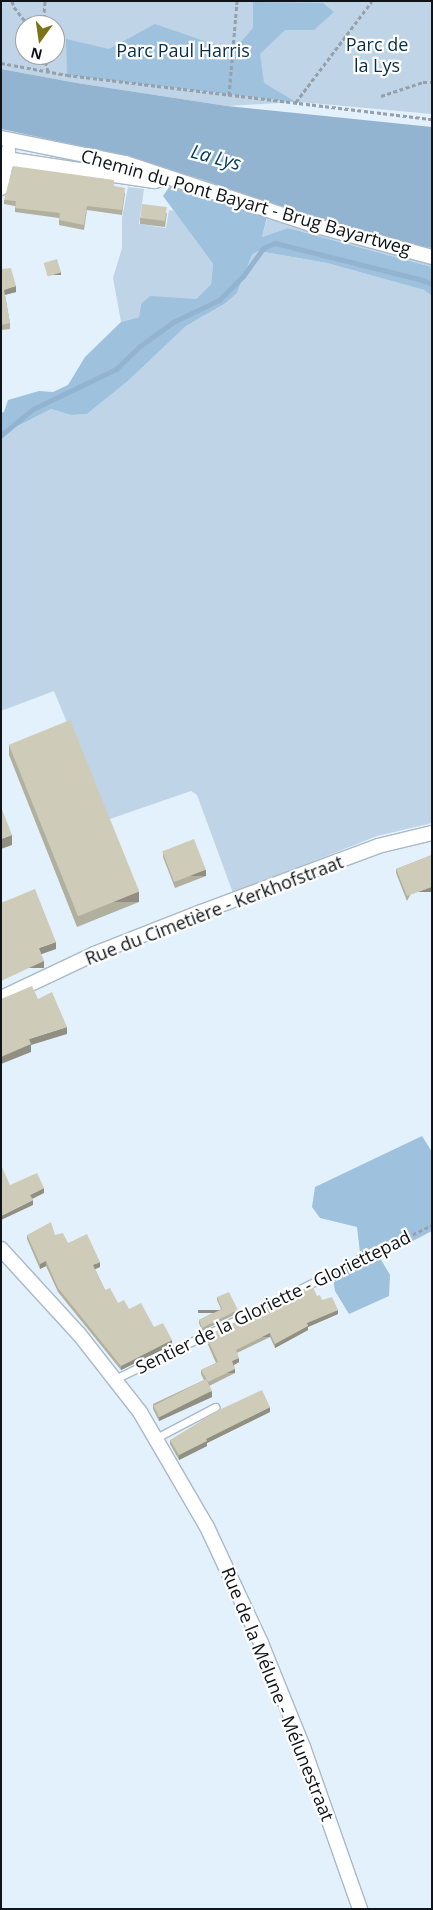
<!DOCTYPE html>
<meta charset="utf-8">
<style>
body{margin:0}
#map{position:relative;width:433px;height:1910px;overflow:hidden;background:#e3f1fd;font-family:"Open Sans",sans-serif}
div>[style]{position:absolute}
.green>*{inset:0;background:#bfd4e7}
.forest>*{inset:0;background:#9ec1de}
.water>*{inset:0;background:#92b4d1}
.stream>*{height:5px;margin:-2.5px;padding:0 2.5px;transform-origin:2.5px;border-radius:2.5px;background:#92b4d1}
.path>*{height:3px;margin-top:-1.5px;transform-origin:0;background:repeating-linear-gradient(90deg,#96a0aa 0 4px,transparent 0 6.5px)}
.roads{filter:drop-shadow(1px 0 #a9b9c8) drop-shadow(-1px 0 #a9b9c8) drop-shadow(0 1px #a9b9c8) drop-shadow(0 -1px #a9b9c8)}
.service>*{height:7px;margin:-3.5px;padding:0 3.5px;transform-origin:3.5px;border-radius:3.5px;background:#fff}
.minor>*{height:14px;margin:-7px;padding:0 7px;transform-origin:7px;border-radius:7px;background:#fff}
.wall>*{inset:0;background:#b1af9e}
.shaded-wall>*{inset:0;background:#908f81;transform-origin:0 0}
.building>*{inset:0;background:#ceccb8;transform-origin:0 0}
span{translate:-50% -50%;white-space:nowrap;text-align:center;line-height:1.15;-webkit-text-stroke:4.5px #fff;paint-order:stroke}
.park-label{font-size:18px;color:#032f4c}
.street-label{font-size:18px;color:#0f141a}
.water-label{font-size:19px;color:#013e64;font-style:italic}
.frame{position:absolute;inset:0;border:2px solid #0f141a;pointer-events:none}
.north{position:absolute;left:15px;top:15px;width:50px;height:50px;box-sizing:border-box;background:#fff;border:1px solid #9fa1a3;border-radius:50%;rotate:194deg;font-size:14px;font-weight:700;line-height:20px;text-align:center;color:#0f141a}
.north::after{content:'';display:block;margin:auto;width:18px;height:22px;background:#7e7417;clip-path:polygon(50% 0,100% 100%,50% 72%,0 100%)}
</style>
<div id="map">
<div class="green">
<div style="clip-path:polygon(evenodd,1px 1px,432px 1px,432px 114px,278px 100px,296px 102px,227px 106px,77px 83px,1px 69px,1px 1px,25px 25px,55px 25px,55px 55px,25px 55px,25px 25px)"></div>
<div style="clip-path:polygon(128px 187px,144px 189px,139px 224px,166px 228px,169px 210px,174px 211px,213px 264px,211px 284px,196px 299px,141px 304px,139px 317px,121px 322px,113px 278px,122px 248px,122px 218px)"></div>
<div style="clip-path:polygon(271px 204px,382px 238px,432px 248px,432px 267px,288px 228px,262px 237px)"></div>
<div style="clip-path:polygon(258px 251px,327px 263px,424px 290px,432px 296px,432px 823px,377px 836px,233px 893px,197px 795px,191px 791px,107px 820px,54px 691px,1px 711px,1px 440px,14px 428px,51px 409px,71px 415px,87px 414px,128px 381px,186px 326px,226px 303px,237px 293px,252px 255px)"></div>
</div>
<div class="forest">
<div style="clip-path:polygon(253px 2px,323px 3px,334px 12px,314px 30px,285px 30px,260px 54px,264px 83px,296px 102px,67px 75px,66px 39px,109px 49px,155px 24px,233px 51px,253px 28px)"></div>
<div style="clip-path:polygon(172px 183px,203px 192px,267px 217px,262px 237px,288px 228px,432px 267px,432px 296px,424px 290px,327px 263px,258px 251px,252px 255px,237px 293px,226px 303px,186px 326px,128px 381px,87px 414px,71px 415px,51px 409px,14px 428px,1px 440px,1px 413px,4px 412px,8px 400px,39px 391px,53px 392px,68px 385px,85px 357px,121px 322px,139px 317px,141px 304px,150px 296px,196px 299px,211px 284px,213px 264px,163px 196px)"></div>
<div style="clip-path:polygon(422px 1136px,432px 1152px,432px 1231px,380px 1258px,390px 1275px,389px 1296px,349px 1314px,335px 1291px,332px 1272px,360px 1253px,357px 1227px,320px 1218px,312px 1207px,315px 1187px)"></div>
</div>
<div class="water">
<div style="clip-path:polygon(1px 69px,77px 83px,227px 106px,432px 127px,432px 248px,382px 238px,309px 218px,201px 179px,94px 149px,1px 129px)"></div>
</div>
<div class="stream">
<div style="left:1px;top:435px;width:41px;rotate:-39.1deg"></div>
<div style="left:33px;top:409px;width:92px;rotate:-25.7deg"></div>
<div style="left:116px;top:369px;width:33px;rotate:-44deg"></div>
<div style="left:140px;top:346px;width:41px;rotate:-36deg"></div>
<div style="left:173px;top:322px;width:51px;rotate:-25.6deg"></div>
<div style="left:219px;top:300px;width:34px;rotate:-45deg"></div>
<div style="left:243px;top:276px;width:34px;rotate:-54deg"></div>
<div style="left:263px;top:248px;width:13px;rotate:-23deg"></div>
<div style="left:275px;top:243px;width:152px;rotate:14.1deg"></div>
<div style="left:422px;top:280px;width:11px;rotate:22deg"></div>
</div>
<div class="path">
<div style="left:12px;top:1px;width:6px;rotate:72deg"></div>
<div style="left:14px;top:7px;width:23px;rotate:52deg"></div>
<div style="left:43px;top:25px;width:24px;rotate:-85deg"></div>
<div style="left:44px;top:55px;width:16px;rotate:76deg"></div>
<div style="left:1px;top:63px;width:67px;rotate:10.3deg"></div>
<div style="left:67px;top:75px;width:368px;rotate:6.9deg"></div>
<div style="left:229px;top:95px;width:94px;rotate:-85.1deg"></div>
<div style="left:381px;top:96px;width:44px;rotate:-18.4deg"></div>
<div style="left:423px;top:82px;width:9px"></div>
<div style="left:296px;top:102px;width:126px;rotate:-53deg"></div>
<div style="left:325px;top:1277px;width:119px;rotate:-25.9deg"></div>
</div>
<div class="roads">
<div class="service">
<div style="left:115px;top:1379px;width:224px;rotate:-26deg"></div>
<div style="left:156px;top:1438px;width:67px;rotate:-27.7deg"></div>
</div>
<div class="minor">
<div style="left:1px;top:138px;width:126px;rotate:11.4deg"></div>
<div style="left:125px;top:163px;width:202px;rotate:18.2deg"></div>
<div style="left:317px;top:226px;width:119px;rotate:15.1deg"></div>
<div style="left:6px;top:159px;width:150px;rotate:8.5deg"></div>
<div style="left:154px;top:181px;width:10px;rotate:-11deg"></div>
<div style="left:1px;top:188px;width:38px;rotate:-79deg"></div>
<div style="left:1px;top:998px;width:103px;rotate:-25.3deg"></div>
<div style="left:94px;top:954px;width:115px;rotate:-21.4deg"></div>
<div style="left:201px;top:912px;width:189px;rotate:-20.4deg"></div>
<div style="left:378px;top:846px;width:56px;rotate:-13.5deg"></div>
<div style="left:1px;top:1249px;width:115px;rotate:47.5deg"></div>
<div style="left:79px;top:1334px;width:99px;rotate:52deg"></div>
<div style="left:140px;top:1412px;width:133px;rotate:59.8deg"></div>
<div style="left:207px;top:1527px;width:128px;rotate:65deg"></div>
<div style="left:261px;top:1643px;width:112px;rotate:68deg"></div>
<div style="left:303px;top:1747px;width:172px;rotate:70.6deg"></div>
</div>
</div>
<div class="wall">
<div style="clip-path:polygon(114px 186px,125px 193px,122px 215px,87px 210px,84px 230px,59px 225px,59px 218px,15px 212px,15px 206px,4px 204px,4px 200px)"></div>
<div style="clip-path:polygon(167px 213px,165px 227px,140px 224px,140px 218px)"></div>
<div style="clip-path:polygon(1px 269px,16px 292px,5px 295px,10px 323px,10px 329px,1px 330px)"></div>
<div style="clip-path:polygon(9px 745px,139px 902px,77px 927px,9px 755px)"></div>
<div style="clip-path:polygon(163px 852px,206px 876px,175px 888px,163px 857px)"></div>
<div style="clip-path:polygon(432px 855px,407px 901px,396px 873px,396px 869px)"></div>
<div style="clip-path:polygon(27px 1235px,55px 1235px,68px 1243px,100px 1267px,95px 1269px,105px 1290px,118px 1303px,154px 1327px,172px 1345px,121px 1370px,58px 1292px,46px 1266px,40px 1269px,27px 1239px)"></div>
<div style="clip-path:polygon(317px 1296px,338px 1314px,308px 1327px,308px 1330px,275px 1348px,270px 1337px,237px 1353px,239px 1362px,234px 1365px,235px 1373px,209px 1386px,212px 1397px,159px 1421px,153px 1409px,153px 1404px,204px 1380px,201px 1374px,201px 1370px,216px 1363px,206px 1340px,206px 1336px)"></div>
<div style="clip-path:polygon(217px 1297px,238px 1313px,202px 1331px,199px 1323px,199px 1320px,221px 1309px,217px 1300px)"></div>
<div style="clip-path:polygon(270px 1412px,207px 1443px,207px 1446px,179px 1460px,170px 1444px,170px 1440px)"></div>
</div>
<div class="shaded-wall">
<div style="left:61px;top:272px;width:3px;height:14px;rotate:90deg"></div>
<div style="clip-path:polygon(16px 286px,16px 292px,4px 295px,4px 290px)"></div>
<div style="clip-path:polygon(12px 835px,12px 845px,1px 849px,1px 839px)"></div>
<div style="left:206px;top:870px;width:6px;height:33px;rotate:90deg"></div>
<div style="left:432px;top:887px;width:5px;height:27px;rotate:90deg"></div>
<div style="left:139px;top:892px;width:10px;height:67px;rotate:90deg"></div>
<div style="clip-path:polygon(56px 942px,56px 949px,39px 955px,39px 948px)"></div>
<div style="left:44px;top:961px;width:7px;height:47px;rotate:90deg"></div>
<div style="clip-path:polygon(67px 1027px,67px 1034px,31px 1045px,31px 1052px,1px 1064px,1px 1057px,29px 1039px)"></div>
<div style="clip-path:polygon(44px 1188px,44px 1193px,30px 1200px,30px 1195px)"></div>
<div style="clip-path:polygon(33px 1200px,33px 1205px,1px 1220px,1px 1216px)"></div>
<div style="clip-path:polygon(46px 1261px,46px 1266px,40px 1269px,40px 1264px)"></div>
<div style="clip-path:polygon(100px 1262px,100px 1267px,93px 1270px,93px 1265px)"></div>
<div style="left:238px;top:1310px;width:3px;height:40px;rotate:90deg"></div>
<div style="clip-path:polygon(338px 1310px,338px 1314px,308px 1327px,308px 1330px,275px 1348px,275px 1344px,307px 1323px)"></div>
<div style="left:270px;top:1333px;width:4px;height:38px;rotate:90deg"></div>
<div style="clip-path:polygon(172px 1340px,172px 1345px,121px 1370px,121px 1366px)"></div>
<div style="clip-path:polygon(239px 1358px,239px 1362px,232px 1366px,232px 1361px)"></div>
<div style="left:235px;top:1369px;width:4px;height:31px;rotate:90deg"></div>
<div style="clip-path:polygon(212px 1391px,212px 1397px,159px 1421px,159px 1416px)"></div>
<div style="clip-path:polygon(270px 1407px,270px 1412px,207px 1443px,207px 1446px,179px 1460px,179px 1455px,206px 1439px)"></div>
</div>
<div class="building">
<div style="clip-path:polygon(13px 166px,114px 180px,114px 186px,125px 188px,122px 210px,87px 206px,84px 225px,59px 220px,60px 213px,15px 208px,16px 201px,4px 200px)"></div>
<div style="left:142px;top:204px;width:25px;height:14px;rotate:7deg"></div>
<div style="left:57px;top:259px;width:14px;height:14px;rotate:73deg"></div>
<div style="clip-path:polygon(11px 268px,16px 286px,4px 290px,10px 323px,1px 325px,1px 269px)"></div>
<div style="left:70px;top:720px;width:185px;height:66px;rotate:68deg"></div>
<div style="clip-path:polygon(1px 807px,12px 835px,1px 839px)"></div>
<div style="left:194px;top:839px;width:33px;height:34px;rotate:69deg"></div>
<div style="clip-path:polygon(432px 855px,432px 887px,407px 896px,396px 869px)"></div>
<div style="clip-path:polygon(35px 889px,56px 942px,39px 948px,44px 961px,1px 981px,1px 903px)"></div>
<div style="clip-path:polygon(32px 986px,38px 999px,52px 992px,67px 1027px,29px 1039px,31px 1044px,1px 1057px,1px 999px)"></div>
<div style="clip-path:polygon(1px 1165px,10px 1185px,37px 1173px,44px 1188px,30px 1195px,33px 1200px,1px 1216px)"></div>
<div style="clip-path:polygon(51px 1222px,55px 1235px,63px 1233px,68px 1243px,87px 1234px,100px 1262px,93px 1265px,105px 1290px,110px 1288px,118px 1303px,124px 1300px,129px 1309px,141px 1303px,154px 1327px,163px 1323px,172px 1340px,121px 1366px,58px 1288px,46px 1261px,40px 1264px,27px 1235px)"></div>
<div style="clip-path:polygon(312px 1285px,317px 1296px,320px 1295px,322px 1300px,332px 1297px,338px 1310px,307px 1323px,308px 1326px,275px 1344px,270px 1333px,236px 1350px,239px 1358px,232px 1361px,235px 1369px,208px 1382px,201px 1370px,218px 1362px,206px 1336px)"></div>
<div style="clip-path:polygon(229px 1292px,238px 1310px,202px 1328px,199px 1320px,222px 1309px,217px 1297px)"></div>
<div style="left:206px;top:1379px;width:13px;height:59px;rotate:63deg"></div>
<div style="clip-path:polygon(262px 1390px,270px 1407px,206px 1439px,207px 1441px,179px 1455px,170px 1440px,219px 1410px)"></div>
</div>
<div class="park-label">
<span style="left:377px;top:55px">Parc de<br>la Lys</span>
<span style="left:183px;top:50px">Parc Paul Harris</span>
</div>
<div class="street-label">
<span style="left:246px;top:202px;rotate:16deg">Chemin du Pont Bayart - Brug Bayartweg</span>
<span style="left:214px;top:910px;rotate:-21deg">Rue du Cimetière - Kerkhofstraat</span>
<span style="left:273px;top:1302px;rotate:-26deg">Sentier de la Gloriette - Gloriettepad</span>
<span style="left:278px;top:1694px;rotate:68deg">Rue de la Mélune - Mélunestraat</span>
</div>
<div class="water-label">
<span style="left:216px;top:158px;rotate:15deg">La Lys</span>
</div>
<div class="frame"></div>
<div class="north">N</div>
</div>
